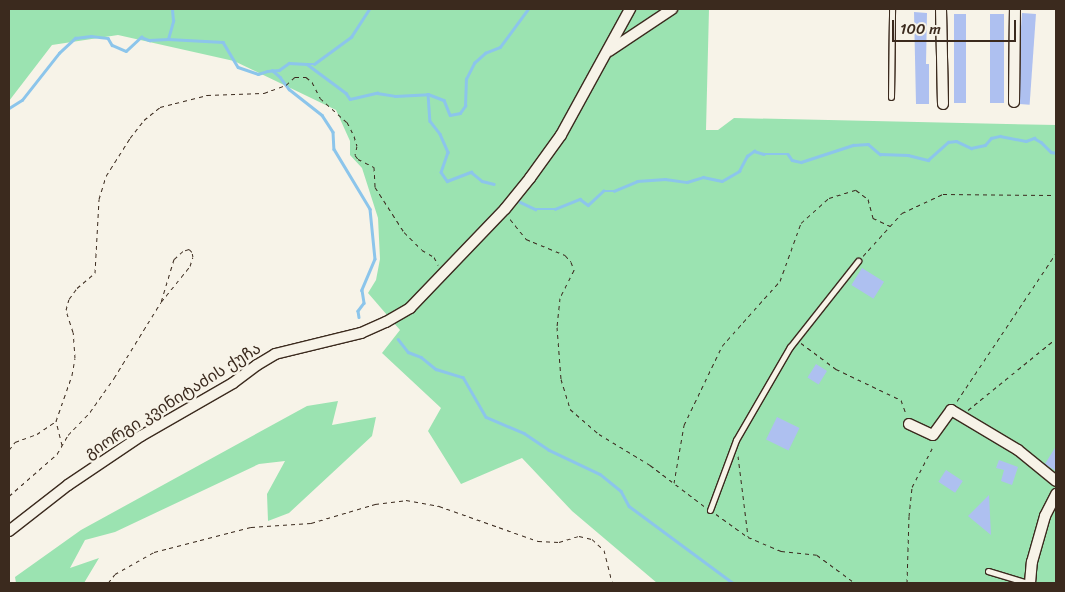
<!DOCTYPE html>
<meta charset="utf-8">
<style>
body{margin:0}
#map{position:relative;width:1065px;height:592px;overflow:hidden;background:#f7f3e8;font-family:Sriracha,"Noto Sans Georgian",sans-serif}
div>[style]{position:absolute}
.green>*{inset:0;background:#9be3b1}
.stream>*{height:2.5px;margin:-1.25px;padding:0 1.25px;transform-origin:1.25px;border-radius:1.25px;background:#8cc5eb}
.building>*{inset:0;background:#aec0f0;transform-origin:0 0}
.path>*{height:1px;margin-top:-0.5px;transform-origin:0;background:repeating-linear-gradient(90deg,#3b2a1e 0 4px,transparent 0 8px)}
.roads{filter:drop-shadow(1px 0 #3b2a1e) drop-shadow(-1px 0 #3b2a1e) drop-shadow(0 1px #3b2a1e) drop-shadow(0 -1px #3b2a1e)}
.service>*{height:5px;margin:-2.5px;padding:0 2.5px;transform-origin:2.5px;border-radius:2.5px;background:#f7f3e8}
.minor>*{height:10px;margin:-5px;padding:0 5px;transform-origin:5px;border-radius:5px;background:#f7f3e8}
span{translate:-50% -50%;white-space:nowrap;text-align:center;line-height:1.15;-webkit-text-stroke:5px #f7f3e8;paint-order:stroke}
.street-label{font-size:16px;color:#3b2a1e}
.frame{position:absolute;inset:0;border:10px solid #3b2a1e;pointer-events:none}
.scale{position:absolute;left:892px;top:20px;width:124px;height:22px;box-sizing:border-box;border:2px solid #3b2a1e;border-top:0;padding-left:6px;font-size:15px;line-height:18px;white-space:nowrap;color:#3b2a1e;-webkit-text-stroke:4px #f7f3e8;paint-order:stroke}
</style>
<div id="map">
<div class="green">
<div style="clip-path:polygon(9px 9px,709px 9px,706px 130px,718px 130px,734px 118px,1056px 125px,1056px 583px,657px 583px,572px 511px,522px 458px,461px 484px,428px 431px,441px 408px,382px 353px,400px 330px,368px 293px,376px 280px,380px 259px,378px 218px,362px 168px,350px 155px,350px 141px,336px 110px,234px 61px,118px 35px,52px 45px,9px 101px)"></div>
<div style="clip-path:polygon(338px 401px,332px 425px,376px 417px,372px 436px,289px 513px,268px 521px,267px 494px,285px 461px,259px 464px,115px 532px,85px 540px,70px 568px,99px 558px,84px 583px,16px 583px,15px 577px,81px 530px,307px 406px)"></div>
</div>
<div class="stream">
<div style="left:168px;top:39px;width:19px;rotate:-74deg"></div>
<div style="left:173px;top:21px;width:12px;rotate:-95deg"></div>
<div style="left:308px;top:64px;width:6px"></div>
<div style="left:314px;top:64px;width:46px;rotate:-36.1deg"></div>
<div style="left:351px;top:37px;width:33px;rotate:-57deg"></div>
<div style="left:272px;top:70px;width:11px;rotate:41deg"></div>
<div style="left:280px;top:77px;width:15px;rotate:53deg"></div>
<div style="left:289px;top:89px;width:42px;rotate:38.2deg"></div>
<div style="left:322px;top:115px;width:20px;rotate:57deg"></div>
<div style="left:333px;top:132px;width:17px;rotate:87deg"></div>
<div style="left:334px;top:149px;width:70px;rotate:59deg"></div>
<div style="left:370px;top:209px;width:50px;rotate:84.3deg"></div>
<div style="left:375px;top:259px;width:34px;rotate:113deg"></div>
<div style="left:362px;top:290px;width:13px;rotate:81deg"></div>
<div style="left:364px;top:303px;width:10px;rotate:127deg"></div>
<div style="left:358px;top:311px;width:6px;rotate:81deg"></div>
<div style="left:428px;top:94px;width:27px;rotate:86deg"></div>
<div style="left:430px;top:121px;width:16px;rotate:52deg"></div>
<div style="left:440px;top:134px;width:20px;rotate:66deg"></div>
<div style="left:448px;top:152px;width:21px;rotate:109deg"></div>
<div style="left:441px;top:172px;width:11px;rotate:56deg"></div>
<div style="left:447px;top:181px;width:26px;rotate:-21deg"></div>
<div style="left:471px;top:172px;width:14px;rotate:39deg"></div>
<div style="left:482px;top:181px;width:12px;rotate:14deg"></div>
<div style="left:9px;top:108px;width:15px;rotate:-32deg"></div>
<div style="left:22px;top:100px;width:60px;rotate:-51.8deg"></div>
<div style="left:59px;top:53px;width:22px;rotate:-43deg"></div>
<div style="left:75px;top:38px;width:16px;rotate:-7deg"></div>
<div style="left:91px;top:36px;width:17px;rotate:7deg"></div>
<div style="left:108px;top:38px;width:8px;rotate:60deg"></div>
<div style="left:112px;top:45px;width:15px;rotate:23deg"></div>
<div style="left:126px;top:51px;width:21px;rotate:-43deg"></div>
<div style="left:141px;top:37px;width:9px;rotate:21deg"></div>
<div style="left:149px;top:40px;width:19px;rotate:-3deg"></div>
<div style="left:168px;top:39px;width:55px;rotate:3.1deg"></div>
<div style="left:223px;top:42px;width:29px;rotate:59deg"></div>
<div style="left:238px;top:67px;width:21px;rotate:19deg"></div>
<div style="left:258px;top:74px;width:9px;rotate:-18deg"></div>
<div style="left:267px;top:71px;width:12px;rotate:-5deg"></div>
<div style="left:279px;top:70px;width:12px;rotate:-35deg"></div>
<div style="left:289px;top:63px;width:18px;rotate:3deg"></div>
<div style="left:307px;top:64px;width:49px;rotate:36.6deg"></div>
<div style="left:346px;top:93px;width:7px;rotate:56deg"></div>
<div style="left:350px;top:99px;width:28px;rotate:-13deg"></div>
<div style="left:377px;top:93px;width:18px;rotate:9deg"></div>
<div style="left:395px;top:96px;width:33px;rotate:-3deg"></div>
<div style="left:428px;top:94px;width:17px;rotate:21deg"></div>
<div style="left:444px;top:100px;width:16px;rotate:68deg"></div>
<div style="left:450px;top:115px;width:10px;rotate:-11deg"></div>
<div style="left:460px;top:113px;width:9px;rotate:-54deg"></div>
<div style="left:465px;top:106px;width:27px;rotate:-88deg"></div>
<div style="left:466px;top:79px;width:18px;rotate:-63deg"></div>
<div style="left:474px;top:63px;width:15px;rotate:-42deg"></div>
<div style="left:485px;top:53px;width:16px;rotate:-22deg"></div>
<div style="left:500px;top:47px;width:47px;rotate:-53.6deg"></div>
<div style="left:520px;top:202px;width:17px;rotate:25deg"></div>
<div style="left:535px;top:209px;width:20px"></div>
<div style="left:555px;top:209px;width:27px;rotate:-22deg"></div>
<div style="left:580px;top:199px;width:10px;rotate:37deg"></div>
<div style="left:588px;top:205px;width:21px;rotate:-43deg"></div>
<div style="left:603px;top:191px;width:11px"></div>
<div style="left:614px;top:191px;width:25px;rotate:-23deg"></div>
<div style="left:637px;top:181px;width:28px;rotate:-4deg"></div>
<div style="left:665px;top:179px;width:22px;rotate:8deg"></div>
<div style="left:687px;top:182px;width:17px;rotate:-17deg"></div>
<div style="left:703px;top:177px;width:19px;rotate:12deg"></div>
<div style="left:722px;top:181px;width:20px;rotate:-30deg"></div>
<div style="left:739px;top:171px;width:17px;rotate:-62deg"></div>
<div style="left:747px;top:156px;width:9px;rotate:-36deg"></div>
<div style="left:754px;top:151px;width:10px;rotate:17deg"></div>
<div style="left:764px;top:154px;width:24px"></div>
<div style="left:788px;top:154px;width:7px;rotate:56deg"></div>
<div style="left:792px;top:160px;width:9px;rotate:13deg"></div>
<div style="left:801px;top:162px;width:55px;rotate:-18.1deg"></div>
<div style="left:853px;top:145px;width:15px;rotate:-4deg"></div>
<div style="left:868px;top:144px;width:16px;rotate:40deg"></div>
<div style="left:880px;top:154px;width:28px;rotate:2deg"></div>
<div style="left:908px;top:155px;width:21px;rotate:14deg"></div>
<div style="left:928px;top:160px;width:27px;rotate:-42deg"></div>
<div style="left:948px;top:142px;width:8px;rotate:-7deg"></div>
<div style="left:956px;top:141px;width:17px;rotate:25deg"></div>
<div style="left:971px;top:148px;width:14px;rotate:-12deg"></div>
<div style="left:985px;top:145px;width:9px;rotate:-49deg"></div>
<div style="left:991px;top:138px;width:9px;rotate:-13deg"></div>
<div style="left:1000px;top:136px;width:26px;rotate:11deg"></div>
<div style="left:1026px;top:141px;width:9px;rotate:-21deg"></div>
<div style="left:1034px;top:138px;width:8px;rotate:30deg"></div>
<div style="left:1041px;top:142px;width:14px;rotate:45deg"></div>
<div style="left:1051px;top:152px;width:5px;rotate:11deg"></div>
<div style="left:398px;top:339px;width:16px;rotate:52deg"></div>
<div style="left:408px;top:352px;width:14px;rotate:21deg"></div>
<div style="left:421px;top:357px;width:19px;rotate:39deg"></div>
<div style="left:436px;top:369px;width:28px;rotate:17deg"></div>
<div style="left:463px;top:377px;width:46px;rotate:60.1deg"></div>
<div style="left:486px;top:417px;width:41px;rotate:22.8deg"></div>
<div style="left:524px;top:433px;width:30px;rotate:34deg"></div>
<div style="left:549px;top:450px;width:56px;rotate:25.2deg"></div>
<div style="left:600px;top:474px;width:27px;rotate:39deg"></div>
<div style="left:621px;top:491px;width:17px;rotate:62deg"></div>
<div style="left:629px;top:506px;width:129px;rotate:36.5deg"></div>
</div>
<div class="building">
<div style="clip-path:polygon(914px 12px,927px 13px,926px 64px,929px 64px,929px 104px,916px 104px)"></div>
<div style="left:1022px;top:13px;width:14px;height:91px;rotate:4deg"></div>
<div style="left:954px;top:14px;width:12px;height:89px"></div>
<div style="left:990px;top:14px;width:14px;height:89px"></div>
<div style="left:862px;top:268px;width:26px;height:20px;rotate:32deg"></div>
<div style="left:816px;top:364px;width:13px;height:16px;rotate:32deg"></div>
<div style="left:777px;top:417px;width:25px;height:25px;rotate:26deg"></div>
<div style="clip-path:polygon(1056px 446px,1056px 471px,1045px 464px)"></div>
<div style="clip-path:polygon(999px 460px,1018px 467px,1012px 485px,1001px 481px,1004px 470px,996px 468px)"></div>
<div style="left:946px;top:470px;width:20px;height:14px;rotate:33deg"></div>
<div style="clip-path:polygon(989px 495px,991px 535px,968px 516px)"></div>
</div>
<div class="path">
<div style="left:510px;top:219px;width:26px;rotate:51deg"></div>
<div style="left:526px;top:239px;width:42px;rotate:22.3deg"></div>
<div style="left:565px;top:255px;width:9px;rotate:49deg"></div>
<div style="left:571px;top:262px;width:9px;rotate:69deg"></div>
<div style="left:574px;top:270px;width:31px;rotate:117deg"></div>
<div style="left:560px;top:298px;width:29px;rotate:96deg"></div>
<div style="left:557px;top:327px;width:52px;rotate:85.6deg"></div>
<div style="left:561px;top:379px;width:31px;rotate:73deg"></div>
<div style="left:570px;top:409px;width:38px;rotate:41deg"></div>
<div style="left:599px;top:434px;width:60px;rotate:31.3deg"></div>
<div style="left:650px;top:465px;width:68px;rotate:37.2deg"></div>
<div style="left:863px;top:256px;width:58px;rotate:-47.8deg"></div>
<div style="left:902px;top:213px;width:45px;rotate:-24.9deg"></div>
<div style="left:943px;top:194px;width:113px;rotate:0.5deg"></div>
<div style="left:801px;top:343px;width:44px;rotate:36.6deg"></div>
<div style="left:836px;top:369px;width:72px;rotate:25.5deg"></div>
<div style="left:901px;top:400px;width:15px;rotate:70deg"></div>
<div style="left:957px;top:401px;width:178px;rotate:-56.2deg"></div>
<div style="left:968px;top:410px;width:111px;rotate:-39.1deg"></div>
<div style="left:62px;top:445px;width:25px;rotate:-104deg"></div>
<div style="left:56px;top:421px;width:49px;rotate:-70.8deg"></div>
<div style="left:72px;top:375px;width:17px;rotate:-80deg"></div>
<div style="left:75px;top:358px;width:26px;rotate:-94deg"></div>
<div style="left:73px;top:332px;width:23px;rotate:-108deg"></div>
<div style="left:66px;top:310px;width:11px;rotate:-75deg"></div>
<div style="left:69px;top:299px;width:14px;rotate:-54deg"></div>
<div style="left:77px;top:288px;width:23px;rotate:-40deg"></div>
<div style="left:95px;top:273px;width:74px;rotate:-86.9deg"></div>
<div style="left:99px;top:199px;width:24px;rotate:-73deg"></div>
<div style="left:106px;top:176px;width:45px;rotate:-57.7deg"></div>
<div style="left:130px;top:138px;width:23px;rotate:-52deg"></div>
<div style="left:144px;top:120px;width:21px;rotate:-39deg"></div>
<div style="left:160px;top:107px;width:49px;rotate:-14.3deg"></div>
<div style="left:207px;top:95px;width:57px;rotate:-2deg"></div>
<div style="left:264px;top:93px;width:23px;rotate:-20deg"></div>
<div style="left:286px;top:85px;width:12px;rotate:-42deg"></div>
<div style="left:295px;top:77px;width:11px"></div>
<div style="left:306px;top:77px;width:8px;rotate:40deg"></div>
<div style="left:312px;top:82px;width:18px;rotate:63deg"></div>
<div style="left:320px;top:98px;width:36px;rotate:42deg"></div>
<div style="left:347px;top:122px;width:16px;rotate:63deg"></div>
<div style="left:354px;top:136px;width:10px;rotate:73deg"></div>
<div style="left:357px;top:146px;width:9px;rotate:103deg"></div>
<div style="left:355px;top:155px;width:5px;rotate:53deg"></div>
<div style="left:358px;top:159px;width:18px;rotate:27deg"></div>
<div style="left:374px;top:167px;width:20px;rotate:87deg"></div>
<div style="left:375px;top:187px;width:54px;rotate:57.2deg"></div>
<div style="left:404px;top:232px;width:25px;rotate:45deg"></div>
<div style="left:422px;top:250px;width:14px;rotate:30deg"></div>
<div style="left:434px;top:257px;width:9px;rotate:63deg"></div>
<div style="left:9px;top:450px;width:10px;rotate:-53deg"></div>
<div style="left:15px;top:442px;width:23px;rotate:-20deg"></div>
<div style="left:37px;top:434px;width:22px;rotate:-34deg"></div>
<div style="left:738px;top:456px;width:81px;rotate:82.9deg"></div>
<div style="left:674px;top:483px;width:59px;rotate:-80.2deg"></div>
<div style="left:684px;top:425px;width:88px;rotate:-64.3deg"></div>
<div style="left:722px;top:346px;width:87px;rotate:-48.3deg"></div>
<div style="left:780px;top:281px;width:62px;rotate:-70.1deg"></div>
<div style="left:801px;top:223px;width:38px;rotate:-42deg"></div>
<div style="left:829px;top:198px;width:28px;rotate:-17deg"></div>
<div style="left:856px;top:190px;width:15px;rotate:37deg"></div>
<div style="left:868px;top:199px;width:20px;rotate:75deg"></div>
<div style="left:873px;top:218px;width:19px;rotate:25deg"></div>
<div style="left:9px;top:496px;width:64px;rotate:-41.2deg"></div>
<div style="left:57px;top:454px;width:22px;rotate:-60deg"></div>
<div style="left:68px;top:435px;width:32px;rotate:-46deg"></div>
<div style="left:90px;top:412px;width:42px;rotate:-54.8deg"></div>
<div style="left:114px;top:378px;width:89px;rotate:-58.3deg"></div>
<div style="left:161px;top:302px;width:46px;rotate:-51.1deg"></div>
<div style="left:190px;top:266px;width:9px;rotate:-72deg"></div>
<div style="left:193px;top:257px;width:5px;rotate:-101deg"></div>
<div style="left:192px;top:252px;width:4px;rotate:-135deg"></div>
<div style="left:189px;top:249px;width:6px;rotate:162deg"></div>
<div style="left:183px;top:251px;width:12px;rotate:138deg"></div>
<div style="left:174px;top:259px;width:45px;rotate:106.8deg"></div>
<div style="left:716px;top:514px;width:39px;rotate:36deg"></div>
<div style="left:748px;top:537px;width:36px;rotate:23deg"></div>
<div style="left:781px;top:551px;width:36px;rotate:6deg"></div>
<div style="left:817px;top:555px;width:47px;rotate:36.4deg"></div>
<div style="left:108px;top:583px;width:11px;rotate:-52deg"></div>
<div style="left:115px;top:574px;width:45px;rotate:-29.4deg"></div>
<div style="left:154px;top:552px;width:100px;rotate:-14.5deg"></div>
<div style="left:251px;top:527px;width:60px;rotate:-3.8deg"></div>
<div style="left:311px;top:523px;width:67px;rotate:-16.5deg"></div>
<div style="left:375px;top:504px;width:31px;rotate:-7deg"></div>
<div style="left:406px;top:500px;width:34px;rotate:10deg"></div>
<div style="left:439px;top:506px;width:105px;rotate:19.5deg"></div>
<div style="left:538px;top:541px;width:21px;rotate:3deg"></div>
<div style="left:559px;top:542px;width:21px;rotate:-17deg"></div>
<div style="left:579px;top:536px;width:13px;rotate:13deg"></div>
<div style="left:592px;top:539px;width:16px;rotate:43deg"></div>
<div style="left:604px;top:550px;width:34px;rotate:76deg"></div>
<div style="left:907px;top:583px;width:67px;rotate:-88.3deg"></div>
<div style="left:909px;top:516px;width:29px;rotate:-84deg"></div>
<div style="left:912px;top:487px;width:47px;rotate:-62.4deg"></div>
</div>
<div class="roads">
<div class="service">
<div style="left:891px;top:97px;width:88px;rotate:-89.3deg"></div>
<div style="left:710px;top:510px;width:75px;rotate:-69.6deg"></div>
<div style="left:736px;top:440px;width:108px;rotate:-59.9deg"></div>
<div style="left:790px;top:347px;width:110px;rotate:-51.7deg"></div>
<div style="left:988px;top:571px;width:42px;rotate:16.7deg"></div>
</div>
<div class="minor">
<div style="left:941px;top:9px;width:95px;rotate:88.8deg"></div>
<div style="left:609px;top:51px;width:76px;rotate:-33.7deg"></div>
<div style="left:1014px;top:102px;width:93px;rotate:-89.4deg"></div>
<div style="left:909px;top:424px;width:26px;rotate:25deg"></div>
<div style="left:933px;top:435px;width:31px;rotate:-54deg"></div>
<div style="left:951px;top:410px;width:78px;rotate:30.8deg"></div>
<div style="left:1018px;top:450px;width:49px;rotate:39.2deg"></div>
<div style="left:9px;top:531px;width:75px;rotate:-37.9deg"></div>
<div style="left:68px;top:485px;width:88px;rotate:-33.9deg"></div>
<div style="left:141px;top:436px;width:106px;rotate:-29.9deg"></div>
<div style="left:233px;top:383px;width:30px;rotate:-37deg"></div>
<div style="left:257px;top:365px;width:21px;rotate:-31deg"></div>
<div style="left:275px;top:354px;width:89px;rotate:-13.7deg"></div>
<div style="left:361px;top:333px;width:27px;rotate:-24deg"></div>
<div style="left:386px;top:322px;width:28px;rotate:-30deg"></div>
<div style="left:410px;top:308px;width:137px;rotate:-46.2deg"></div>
<div style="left:505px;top:209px;width:40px;rotate:-51deg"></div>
<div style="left:530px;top:178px;width:53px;rotate:-54.2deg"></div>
<div style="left:561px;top:135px;width:144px;rotate:-61.3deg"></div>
<div style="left:1030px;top:583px;width:21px;rotate:-85deg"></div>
<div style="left:1032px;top:562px;width:48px;rotate:-74.2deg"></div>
<div style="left:1045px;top:516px;width:25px;rotate:-63deg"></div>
</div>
</div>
<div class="street-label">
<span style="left:173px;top:401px;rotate:-32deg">გიორგი კვინიტაძის ქუჩა</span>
</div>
<div class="frame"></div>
<div class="scale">100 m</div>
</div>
